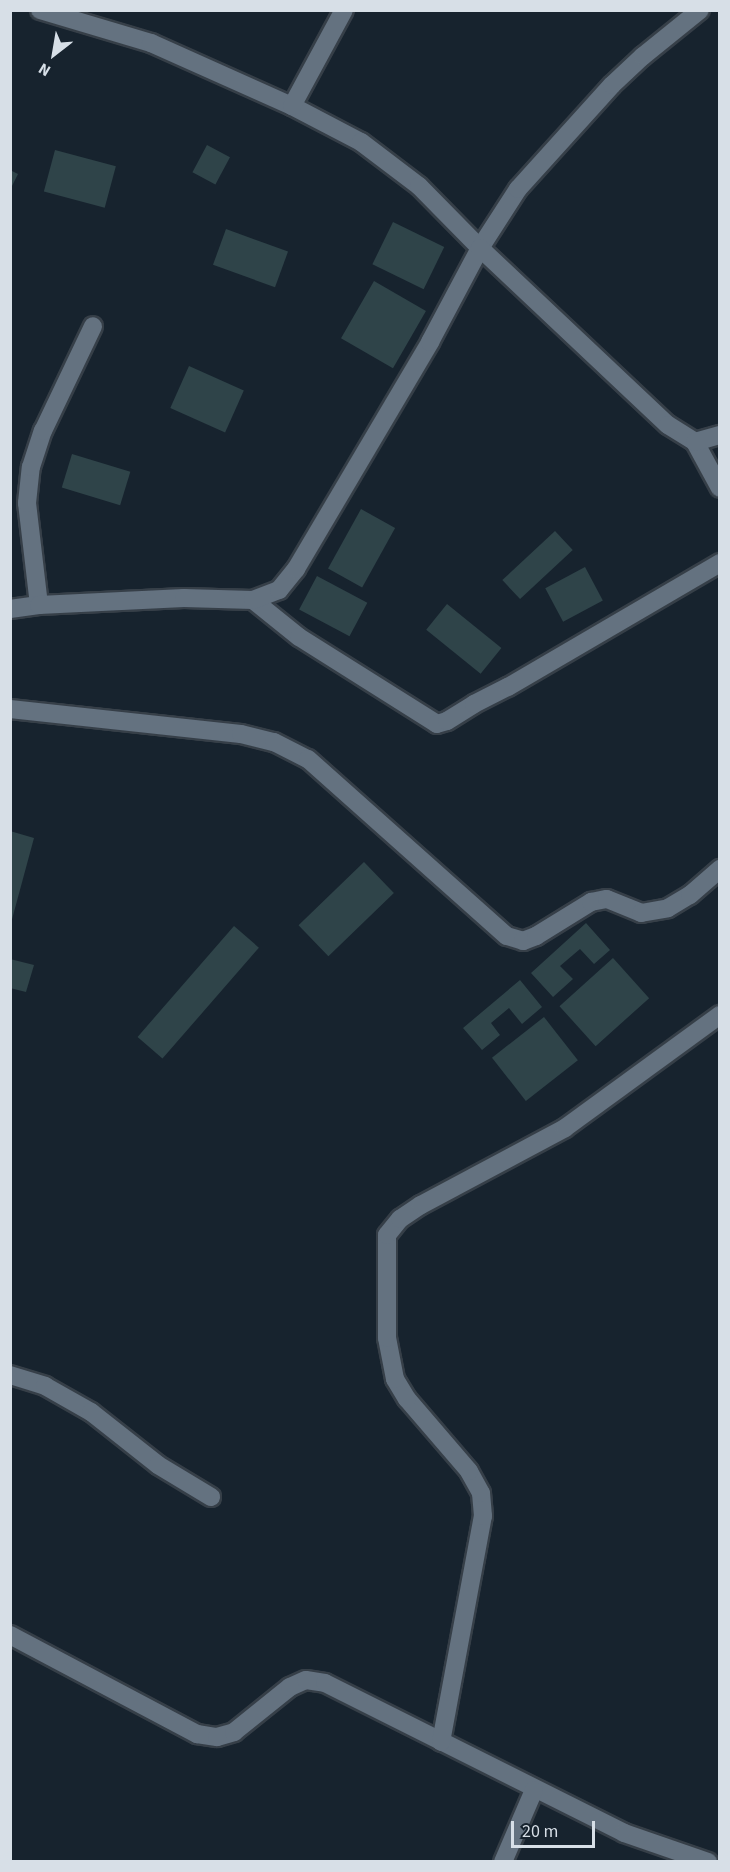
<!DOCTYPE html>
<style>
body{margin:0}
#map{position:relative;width:730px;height:1872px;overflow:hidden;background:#17232e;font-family:"Source Sans 3",sans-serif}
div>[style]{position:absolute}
.building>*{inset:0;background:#2f4449;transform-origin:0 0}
.roads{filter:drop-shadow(2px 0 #363f48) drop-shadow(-2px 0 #363f48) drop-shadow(0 2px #363f48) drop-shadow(0 -2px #363f48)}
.minor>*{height:18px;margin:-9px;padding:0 9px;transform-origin:9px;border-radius:9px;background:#647280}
span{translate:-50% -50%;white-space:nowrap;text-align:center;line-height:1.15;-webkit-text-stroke:6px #17232e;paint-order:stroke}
.frame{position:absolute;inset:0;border:12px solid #d7dfe7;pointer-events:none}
.north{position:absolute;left:24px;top:24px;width:60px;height:60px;-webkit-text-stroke:4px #17232e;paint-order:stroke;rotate:211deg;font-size:16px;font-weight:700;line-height:24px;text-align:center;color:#d7dfe7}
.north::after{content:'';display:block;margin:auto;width:21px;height:27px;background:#d7dfe7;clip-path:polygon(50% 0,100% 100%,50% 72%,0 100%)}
.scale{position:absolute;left:511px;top:1821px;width:84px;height:27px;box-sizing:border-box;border:3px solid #d7dfe7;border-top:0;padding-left:8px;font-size:18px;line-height:21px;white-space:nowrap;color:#d7dfe7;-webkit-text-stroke:4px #17232e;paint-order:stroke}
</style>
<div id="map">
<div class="building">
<div style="left:207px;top:145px;width:26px;height:31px;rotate:28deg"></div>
<div style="left:55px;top:150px;width:63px;height:43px;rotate:15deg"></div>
<div style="clip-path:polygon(10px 170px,18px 174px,10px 190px)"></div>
<div style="left:393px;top:222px;width:57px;height:47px;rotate:26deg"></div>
<div style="left:226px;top:229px;width:66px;height:38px;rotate:20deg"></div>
<div style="left:374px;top:281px;width:60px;height:66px;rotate:30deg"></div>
<div style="left:189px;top:366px;width:60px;height:46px;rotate:24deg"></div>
<div style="left:72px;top:454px;width:61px;height:35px;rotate:17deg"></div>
<div style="left:361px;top:509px;width:39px;height:68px;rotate:29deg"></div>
<div style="left:555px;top:531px;width:26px;height:72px;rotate:47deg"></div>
<div style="left:585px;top:567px;width:38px;height:45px;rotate:62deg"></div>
<div style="left:317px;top:576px;width:57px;height:38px;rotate:28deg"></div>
<div style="left:447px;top:604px;width:70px;height:33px;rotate:39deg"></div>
<div style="clip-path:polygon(10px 831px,34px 838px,11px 923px,10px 922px)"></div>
<div style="left:364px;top:862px;width:43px;height:91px;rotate:46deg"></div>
<div style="clip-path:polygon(586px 923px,610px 950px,594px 964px,580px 949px,560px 966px,573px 979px,553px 997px,531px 973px)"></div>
<div style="left:234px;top:926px;width:33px;height:147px;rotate:41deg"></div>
<div style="left:613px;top:958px;width:54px;height:72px;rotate:48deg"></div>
<div style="clip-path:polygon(10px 959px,34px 965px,26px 992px,10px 988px)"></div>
<div style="clip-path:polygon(520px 980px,542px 1007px,522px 1024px,509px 1008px,491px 1023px,500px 1035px,482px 1050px,463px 1028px)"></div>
<div style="left:544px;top:1017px;width:55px;height:66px;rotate:52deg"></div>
</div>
<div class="roads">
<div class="minor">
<div style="left:40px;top:10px;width:116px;rotate:16.6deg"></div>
<div style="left:151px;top:43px;width:154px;rotate:24.1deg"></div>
<div style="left:292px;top:106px;width:78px;rotate:27.6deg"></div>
<div style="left:361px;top:142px;width:73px;rotate:37.2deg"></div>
<div style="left:419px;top:186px;width:87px;rotate:45.5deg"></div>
<div style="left:480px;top:248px;width:70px;rotate:-57.2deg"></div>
<div style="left:518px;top:189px;width:140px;rotate:-47.9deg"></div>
<div style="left:612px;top:85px;width:42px;rotate:-43.1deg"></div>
<div style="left:643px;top:56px;width:73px;rotate:-38.9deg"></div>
<div style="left:292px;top:106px;width:109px;rotate:-61.6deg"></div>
<div style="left:695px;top:442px;width:52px;rotate:61.5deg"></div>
<div style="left:253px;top:600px;width:59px;rotate:38.8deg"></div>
<div style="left:299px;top:637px;width:163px;rotate:32.2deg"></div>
<div style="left:437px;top:724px;width:10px;rotate:-17deg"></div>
<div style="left:447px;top:721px;width:32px;rotate:-32deg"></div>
<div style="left:474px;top:704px;width:38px;rotate:-27deg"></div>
<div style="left:508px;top:687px;width:246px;rotate:-30.3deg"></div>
<div style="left:39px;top:605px;width:103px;rotate:-96.7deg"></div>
<div style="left:27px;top:503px;width:36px;rotate:-84deg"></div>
<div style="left:31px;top:467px;width:38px;rotate:-72deg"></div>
<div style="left:43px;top:431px;width:116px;rotate:-64.5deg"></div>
<div style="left:10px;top:609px;width:29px;rotate:-8deg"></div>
<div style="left:39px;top:605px;width:145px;rotate:-2.8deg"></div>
<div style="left:184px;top:598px;width:69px;rotate:1.7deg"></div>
<div style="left:253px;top:600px;width:28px;rotate:-21deg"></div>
<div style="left:279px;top:590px;width:27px;rotate:-51deg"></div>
<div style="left:296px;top:569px;width:264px;rotate:-59.4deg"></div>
<div style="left:430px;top:342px;width:106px;rotate:-62deg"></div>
<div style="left:480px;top:248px;width:258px;rotate:43.3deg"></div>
<div style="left:668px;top:425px;width:32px;rotate:32deg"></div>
<div style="left:695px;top:442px;width:26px;rotate:-16deg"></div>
<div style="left:10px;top:709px;width:232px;rotate:6.2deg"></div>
<div style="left:241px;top:734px;width:34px;rotate:14deg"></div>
<div style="left:274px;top:742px;width:38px;rotate:27deg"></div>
<div style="left:308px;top:759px;width:266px;rotate:41.7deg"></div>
<div style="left:507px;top:936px;width:17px;rotate:17deg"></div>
<div style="left:523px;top:941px;width:14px;rotate:-21deg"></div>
<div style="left:536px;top:936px;width:65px;rotate:-31.7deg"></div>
<div style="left:591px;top:902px;width:16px;rotate:-11deg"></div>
<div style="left:607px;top:899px;width:37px;rotate:22deg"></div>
<div style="left:641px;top:913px;width:27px;rotate:-10deg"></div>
<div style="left:668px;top:908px;width:26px;rotate:-31deg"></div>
<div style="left:690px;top:895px;width:40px;rotate:-41deg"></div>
<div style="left:10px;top:1375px;width:37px;rotate:17deg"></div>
<div style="left:45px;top:1386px;width:53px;rotate:29.5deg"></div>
<div style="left:91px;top:1412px;width:85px;rotate:38.3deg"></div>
<div style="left:158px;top:1465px;width:62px;rotate:31.1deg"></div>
<div style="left:10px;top:1635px;width:212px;rotate:27.9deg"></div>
<div style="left:197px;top:1734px;width:20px;rotate:9deg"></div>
<div style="left:217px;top:1737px;width:18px;rotate:-16deg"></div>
<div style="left:234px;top:1732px;width:72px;rotate:-38.8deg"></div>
<div style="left:290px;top:1687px;width:17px;rotate:-24deg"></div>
<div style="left:306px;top:1680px;width:19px;rotate:9deg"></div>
<div style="left:325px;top:1683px;width:335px;rotate:26.6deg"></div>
<div style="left:624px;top:1833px;width:89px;rotate:19deg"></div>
<div style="left:441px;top:1742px;width:230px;rotate:-79.5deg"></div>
<div style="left:483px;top:1516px;width:23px;rotate:-95deg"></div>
<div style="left:481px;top:1493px;width:25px;rotate:-119deg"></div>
<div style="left:469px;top:1471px;width:95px;rotate:-130.7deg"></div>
<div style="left:407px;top:1399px;width:23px;rotate:-121deg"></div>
<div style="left:395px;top:1379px;width:42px;rotate:-101deg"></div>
<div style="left:387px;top:1338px;width:103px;rotate:-90deg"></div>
<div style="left:387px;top:1235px;width:21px;rotate:-51deg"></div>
<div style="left:400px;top:1219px;width:25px;rotate:-34deg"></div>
<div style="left:421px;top:1205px;width:163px;rotate:-28.1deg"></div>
<div style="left:565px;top:1128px;width:192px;rotate:-36.1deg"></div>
<div style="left:503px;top:1862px;width:78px;rotate:-66.7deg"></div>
</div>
</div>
<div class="frame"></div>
<div class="north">N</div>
<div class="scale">20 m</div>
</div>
